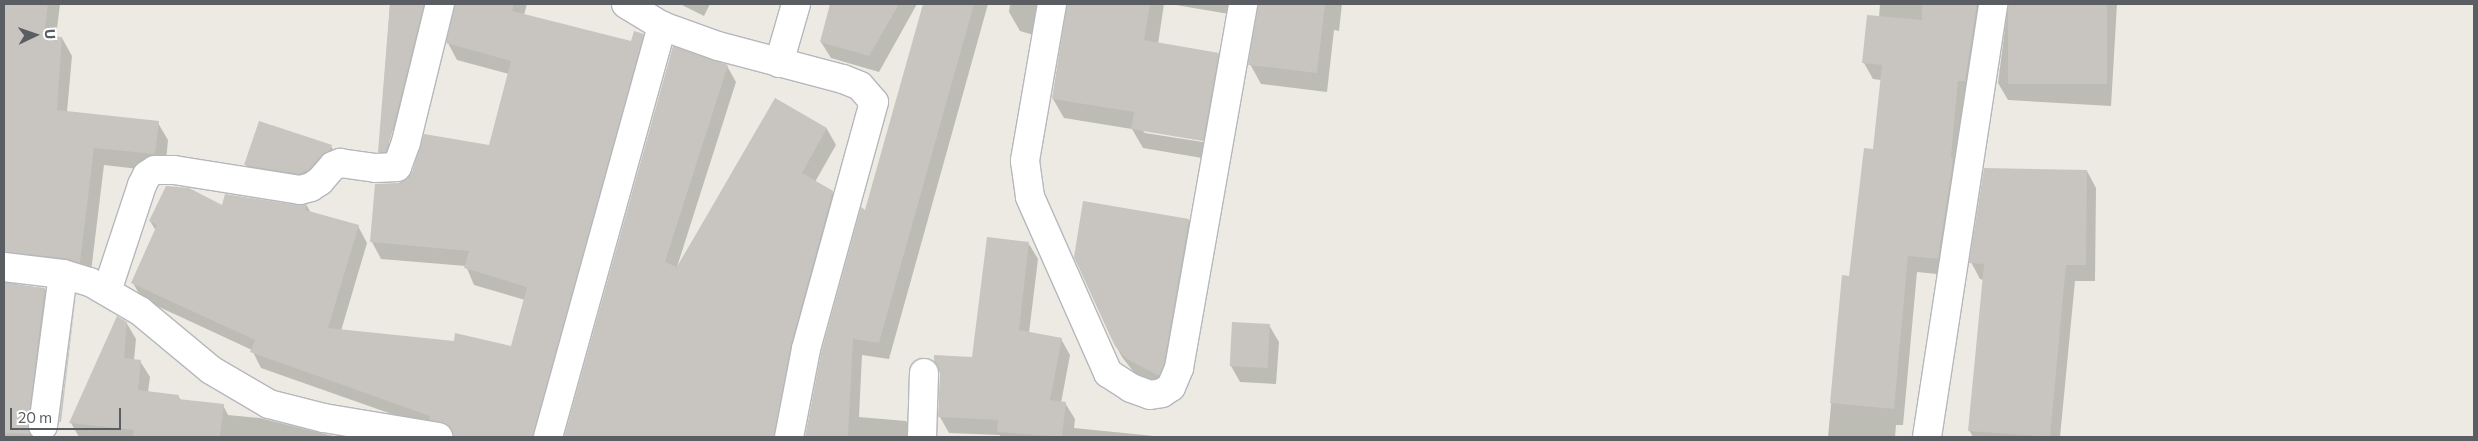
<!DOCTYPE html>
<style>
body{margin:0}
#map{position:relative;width:2478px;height:441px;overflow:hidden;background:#eceae2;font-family:Commissioner,sans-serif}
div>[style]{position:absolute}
.shadow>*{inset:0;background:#0003}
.building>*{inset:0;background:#c8c4bf;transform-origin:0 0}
.roads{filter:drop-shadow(1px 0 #b4b8bc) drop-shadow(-1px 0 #b4b8bc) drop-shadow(0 1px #b4b8bc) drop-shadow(0 -1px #b4b8bc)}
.street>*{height:28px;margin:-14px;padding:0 14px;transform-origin:14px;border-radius:14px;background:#fff}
span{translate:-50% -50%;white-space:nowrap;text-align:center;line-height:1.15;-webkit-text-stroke:4.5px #fff;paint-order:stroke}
.frame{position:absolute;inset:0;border:5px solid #5a5e62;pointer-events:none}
.north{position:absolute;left:10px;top:10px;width:50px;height:50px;-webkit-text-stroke:4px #fff;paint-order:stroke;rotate:87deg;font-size:14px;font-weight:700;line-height:20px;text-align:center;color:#5a5e62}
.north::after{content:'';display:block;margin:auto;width:18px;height:22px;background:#5a5e62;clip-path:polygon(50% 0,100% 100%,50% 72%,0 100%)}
.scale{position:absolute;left:10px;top:408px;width:111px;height:22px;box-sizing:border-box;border:2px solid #5a5e62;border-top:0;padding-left:6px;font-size:15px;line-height:18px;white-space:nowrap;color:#5a5e62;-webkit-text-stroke:4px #fff;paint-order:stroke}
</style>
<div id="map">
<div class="shadow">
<div style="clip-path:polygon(4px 4px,60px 4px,56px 37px,62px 38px,72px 56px,67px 112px,158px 123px,168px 140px,165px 172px,104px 165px,90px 280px,4px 273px)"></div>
<div style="clip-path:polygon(evenodd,390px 4px,527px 4px,524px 15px,632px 42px,643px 35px,652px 51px,545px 437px,445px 437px,437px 430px,261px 368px,252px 350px,142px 299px,133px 283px,156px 231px,150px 221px,222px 206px,307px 206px,311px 213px,358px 226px,367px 243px,341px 331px,512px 348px,525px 300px,474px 285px,466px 266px,381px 259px,372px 242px,376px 185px,398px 184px,490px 146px,509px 74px,457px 60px,448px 43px,456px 6px,446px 5px,388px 168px,379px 152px,390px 4px,392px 131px,394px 132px,389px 146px,389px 140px,392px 131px)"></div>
<div style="clip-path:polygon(680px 4px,710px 4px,704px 16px)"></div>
<div style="clip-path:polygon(832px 4px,917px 4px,879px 72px,831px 58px,821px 42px)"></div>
<div style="clip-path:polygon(924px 4px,988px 4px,889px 359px,862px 355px,859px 417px,906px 421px,916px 437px,806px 437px,822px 353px,866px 212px)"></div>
<div style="clip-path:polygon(evenodd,1010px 4px,1164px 4px,1158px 44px,1218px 54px,1229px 73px,1214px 160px,1143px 148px,1132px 129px,1064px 118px,1053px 99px,1067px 8px,1058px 8px,1044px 38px,1020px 31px,1009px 12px,1010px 4px,1142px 130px,1209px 141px,1209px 143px,1145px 133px,1142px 130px)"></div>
<div style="clip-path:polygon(1170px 4px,1342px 4px,1339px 31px,1334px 30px,1327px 92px,1261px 84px,1250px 64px,1259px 8px,1249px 8px,1241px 16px)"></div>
<div style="clip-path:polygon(1880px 4px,2117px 4px,2111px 106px,2008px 100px,1998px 83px,2008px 6px,2005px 5px,1947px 275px,1917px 272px,1903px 425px,1896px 425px,1895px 437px,1828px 437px,1843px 277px,1850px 278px,1874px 150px,1881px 80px,1873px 79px,1864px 63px,1879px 18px)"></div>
<div style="clip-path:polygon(673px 48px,727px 66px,736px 82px,677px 267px,776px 100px,827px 129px,836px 145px,815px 182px,832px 192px,842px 209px,785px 437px,565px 437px)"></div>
<div style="clip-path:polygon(331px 146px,339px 160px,317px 183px,254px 179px,246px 165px)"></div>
<div style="clip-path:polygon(2087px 171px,2096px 188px,2095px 281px,2075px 281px,2060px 437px,1973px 437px,1969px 430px,1984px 280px,1980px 279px,1971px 262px)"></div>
<div style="clip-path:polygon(1189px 220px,1201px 241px,1175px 385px,1140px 380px,1122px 357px,1110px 335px,1075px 257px)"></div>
<div style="clip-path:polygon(1029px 244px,1038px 259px,1029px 333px,1061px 339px,1070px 355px,1061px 403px,1065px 403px,1075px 419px,1074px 428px,1164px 437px,1000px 437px,1000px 435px,949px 433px,940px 417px,973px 358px)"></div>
<div style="clip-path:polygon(4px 282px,45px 289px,55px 307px,38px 437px,4px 437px)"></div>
<div style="clip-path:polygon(126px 322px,136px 339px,134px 360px,140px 361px,150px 377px,148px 392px,178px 396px,181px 400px,223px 405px,228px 415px,260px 418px,337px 437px,79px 437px,71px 423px)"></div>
<div style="clip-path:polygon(1269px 325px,1279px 342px,1276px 384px,1240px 382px,1231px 366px)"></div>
</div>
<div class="building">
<div style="clip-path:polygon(4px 4px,48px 4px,44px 35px,62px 37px,57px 110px,159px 121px,155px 154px,94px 148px,80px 263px,65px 258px,4px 252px)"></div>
<div style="clip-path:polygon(390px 4px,424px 4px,391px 137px,386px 152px,378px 152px)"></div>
<div style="clip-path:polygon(455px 4px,514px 4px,512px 11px,631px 41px,634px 31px,644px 34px,533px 437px,453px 437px,448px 425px,429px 420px,430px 416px,250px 352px,255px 340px,131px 283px,157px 225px,149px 221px,166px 186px,189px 188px,222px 205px,225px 194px,298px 205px,307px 204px,305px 210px,359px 225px,328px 328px,454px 341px,455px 333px,511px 346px,527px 287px,464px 268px,469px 251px,370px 242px,375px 184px,398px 183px,407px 179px,412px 172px,424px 134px,489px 145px,511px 61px,446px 43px)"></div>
<div style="clip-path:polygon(830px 4px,899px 4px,869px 56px,820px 42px)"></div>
<div style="clip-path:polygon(923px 4px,974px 4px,879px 343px,853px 339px,848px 437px,805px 437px,821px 353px,861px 207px,865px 210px)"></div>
<div style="clip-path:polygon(1067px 4px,1150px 4px,1144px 40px,1219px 53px,1203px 141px,1131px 129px,1134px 112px,1052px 99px)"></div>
<div style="clip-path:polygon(1258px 4px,1325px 4px,1317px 73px,1248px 65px)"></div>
<div style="clip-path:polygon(1922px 4px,1977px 4px,1965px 81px,1958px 81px,1951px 157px,1953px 158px,1952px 167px,1938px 259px,1908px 256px,1894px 409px,1830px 403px,1842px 275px,1849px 276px,1864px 148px,1873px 149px,1882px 65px,1862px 63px,1867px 15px,1922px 20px)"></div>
<div style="left:2008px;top:4px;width:99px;height:80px"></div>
<div style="clip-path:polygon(673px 46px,728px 65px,665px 262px,677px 267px,775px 98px,827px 128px,802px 173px,833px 191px,791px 345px,774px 437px,564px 437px)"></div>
<div style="clip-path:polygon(259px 121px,314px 139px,332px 145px,330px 150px,321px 156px,310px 169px,299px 174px,244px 165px)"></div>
<div style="clip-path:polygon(1984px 168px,2087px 170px,2086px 265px,2066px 265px,2050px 437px,1968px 431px,1984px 264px,1969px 263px)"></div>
<div style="clip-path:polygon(1083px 201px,1189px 219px,1164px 364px,1159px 376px,1127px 359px,1115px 346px,1074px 257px)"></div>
<div style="clip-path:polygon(987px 237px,1029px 242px,1019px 330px,1062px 338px,1050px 400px,1066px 402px,1062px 437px,997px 432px,998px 420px,938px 417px,940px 373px,934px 361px,934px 355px,972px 357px)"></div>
<div style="clip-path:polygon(4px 283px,45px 288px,28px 424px,30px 434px,4px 433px)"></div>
<div style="clip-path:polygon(76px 294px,61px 422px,59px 422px)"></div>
<div style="clip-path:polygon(117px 316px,127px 322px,124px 358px,141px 360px,138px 390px,179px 395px,178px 399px,224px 404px,220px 437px,133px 437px,134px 430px,69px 423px)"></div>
<div style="left:1232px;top:322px;width:38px;height:44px;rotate:3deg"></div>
</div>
<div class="roads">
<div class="street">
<div style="left:626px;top:4px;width:42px;rotate:31.4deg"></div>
<div style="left:662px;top:26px;width:59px;rotate:19.7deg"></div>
<div style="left:718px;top:46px;width:129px;rotate:14.8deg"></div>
<div style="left:843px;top:79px;width:18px;rotate:22deg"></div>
<div style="left:860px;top:86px;width:21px;rotate:49deg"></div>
<div style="left:874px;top:102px;width:256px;rotate:105.4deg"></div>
<div style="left:806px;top:349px;width:90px;rotate:100.9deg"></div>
<div style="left:1052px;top:4px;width:159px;rotate:99.8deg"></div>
<div style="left:1025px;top:161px;width:36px;rotate:82deg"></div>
<div style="left:1030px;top:197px;width:193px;rotate:66.1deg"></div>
<div style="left:1108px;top:373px;width:27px;rotate:33deg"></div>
<div style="left:1131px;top:388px;width:20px;rotate:20deg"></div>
<div style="left:1150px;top:395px;width:12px;rotate:-9deg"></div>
<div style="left:1162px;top:393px;width:11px;rotate:-34deg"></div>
<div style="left:1171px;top:387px;width:21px;rotate:-67deg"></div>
<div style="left:1179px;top:368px;width:370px;rotate:-80deg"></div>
<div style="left:779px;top:63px;width:61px;rotate:-73.9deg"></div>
<div style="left:4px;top:267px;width:59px;rotate:6.8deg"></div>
<div style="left:63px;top:274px;width:28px;rotate:17deg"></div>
<div style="left:90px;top:282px;width:58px;rotate:30.1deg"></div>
<div style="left:140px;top:311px;width:92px;rotate:39.7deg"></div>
<div style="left:211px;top:370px;width:67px;rotate:30.4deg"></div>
<div style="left:269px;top:404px;width:57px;rotate:14.3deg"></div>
<div style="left:324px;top:418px;width:116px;rotate:9.5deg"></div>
<div style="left:107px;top:291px;width:112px;rotate:-71.7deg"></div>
<div style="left:142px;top:185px;width:11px;rotate:-63deg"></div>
<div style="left:147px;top:175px;width:9px;rotate:-32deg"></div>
<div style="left:155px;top:170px;width:19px"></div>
<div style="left:174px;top:170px;width:128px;rotate:9deg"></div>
<div style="left:300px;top:190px;width:11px;rotate:-15deg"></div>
<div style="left:311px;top:187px;width:11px;rotate:-34deg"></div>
<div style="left:320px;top:181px;width:20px;rotate:-49deg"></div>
<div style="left:333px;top:166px;width:8px;rotate:-23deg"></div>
<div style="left:340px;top:163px;width:36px;rotate:8deg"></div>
<div style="left:376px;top:168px;width:21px;rotate:-3deg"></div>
<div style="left:397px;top:167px;width:27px;rotate:-70deg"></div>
<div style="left:406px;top:142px;width:142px;rotate:-76.2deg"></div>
<div style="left:43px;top:426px;width:153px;rotate:-82.5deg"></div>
<div style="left:548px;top:437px;width:427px;rotate:-74.5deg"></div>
<div style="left:922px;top:437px;width:64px;rotate:-88.2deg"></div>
<div style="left:1927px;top:437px;width:438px;rotate:-81.3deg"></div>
</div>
</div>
<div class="frame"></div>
<div class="north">U</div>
<div class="scale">20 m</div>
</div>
